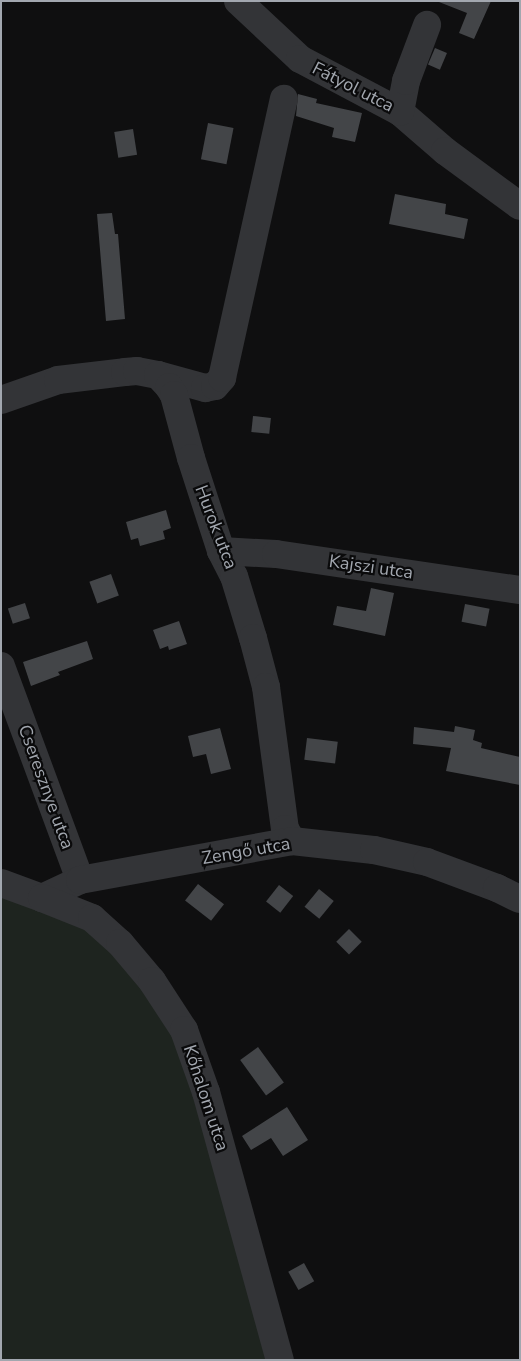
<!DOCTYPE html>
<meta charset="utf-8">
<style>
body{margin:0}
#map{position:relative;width:521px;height:1361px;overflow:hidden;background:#0f0f10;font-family:"Nunito Sans",sans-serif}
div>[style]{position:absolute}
.green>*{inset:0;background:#1e241f}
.building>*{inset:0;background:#434548;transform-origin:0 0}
.minor>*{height:28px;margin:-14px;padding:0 14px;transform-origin:14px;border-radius:14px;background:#333437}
span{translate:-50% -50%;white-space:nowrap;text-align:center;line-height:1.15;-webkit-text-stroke:4.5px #0a0a0b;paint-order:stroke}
.street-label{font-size:18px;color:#a2a7af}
.frame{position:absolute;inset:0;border:2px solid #a2a7af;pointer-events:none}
</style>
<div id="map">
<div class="green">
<div style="clip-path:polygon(1px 883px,59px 906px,168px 1003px,280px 1360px,1px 1360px)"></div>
</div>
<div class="building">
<div style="clip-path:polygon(491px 1px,474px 39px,459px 33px,467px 13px,439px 2px)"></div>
<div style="left:435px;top:48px;width:13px;height:18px;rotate:23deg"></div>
<div style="clip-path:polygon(298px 94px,317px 99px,316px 103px,362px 113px,355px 142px,332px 137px,334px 128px,296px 116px)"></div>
<div style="left:208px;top:123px;width:26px;height:37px;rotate:11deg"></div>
<div style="left:133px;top:129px;width:26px;height:19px;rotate:81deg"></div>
<div style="clip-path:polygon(395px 194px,446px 204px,445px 214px,468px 219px,464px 239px,389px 224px)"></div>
<div style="clip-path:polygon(112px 213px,115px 234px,118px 234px,125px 319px,106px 321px,97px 214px)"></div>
<div style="left:253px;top:416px;width:18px;height:16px;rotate:6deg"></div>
<div style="clip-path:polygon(166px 510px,171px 528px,163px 531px,165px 539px,140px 546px,138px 538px,131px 540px,126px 522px)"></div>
<div style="left:111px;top:574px;width:23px;height:23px;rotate:70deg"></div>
<div style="clip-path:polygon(371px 588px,394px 593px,385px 636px,333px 625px,337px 606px,366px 611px)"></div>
<div style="left:25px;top:603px;width:16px;height:18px;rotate:72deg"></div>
<div style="left:465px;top:604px;width:25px;height:18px;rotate:11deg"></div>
<div style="clip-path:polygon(179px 621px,187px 644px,169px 650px,168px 646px,160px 649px,153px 630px)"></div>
<div style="clip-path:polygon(87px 641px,93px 659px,58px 672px,60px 675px,31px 686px,23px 662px)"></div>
<div style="clip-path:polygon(455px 726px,475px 730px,473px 740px,482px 743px,481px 748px,520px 757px,520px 785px,446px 771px,451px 748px,413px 744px,414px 727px,454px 732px)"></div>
<div style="clip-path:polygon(220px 728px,231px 769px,211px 774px,206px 754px,193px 757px,188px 736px)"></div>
<div style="left:307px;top:738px;width:31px;height:22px;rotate:7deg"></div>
<div style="left:198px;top:884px;width:33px;height:21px;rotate:38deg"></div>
<div style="left:279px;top:885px;width:18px;height:21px;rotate:38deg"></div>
<div style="left:319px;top:889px;width:19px;height:23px;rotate:39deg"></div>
<div style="left:349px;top:929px;width:18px;height:18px;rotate:45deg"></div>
<div style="left:258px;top:1047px;width:44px;height:22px;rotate:54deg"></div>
<div style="clip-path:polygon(287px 1107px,308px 1140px,283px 1156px,271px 1138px,251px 1150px,242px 1136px)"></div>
<div style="left:304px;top:1263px;width:21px;height:18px;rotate:61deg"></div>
</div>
<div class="minor">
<div style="left:238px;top:1px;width:85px;rotate:43.1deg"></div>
<div style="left:300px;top:59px;width:113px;rotate:27.9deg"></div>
<div style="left:400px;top:112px;width:60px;rotate:40.9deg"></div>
<div style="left:445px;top:151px;width:93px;rotate:36.3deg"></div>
<div style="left:400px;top:112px;width:32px;rotate:-79deg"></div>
<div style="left:406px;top:81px;width:60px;rotate:-69.4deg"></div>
<div style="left:158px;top:375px;width:49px;rotate:15.5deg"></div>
<div style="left:205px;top:388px;width:10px;rotate:-11deg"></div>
<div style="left:215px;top:386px;width:11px;rotate:-49deg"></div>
<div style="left:222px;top:378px;width:286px;rotate:-77.5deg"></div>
<div style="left:1px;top:400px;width:60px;rotate:-19.3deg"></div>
<div style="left:58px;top:380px;width:67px;rotate:-6.8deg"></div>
<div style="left:125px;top:372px;width:12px;rotate:-5deg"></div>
<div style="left:137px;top:371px;width:21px;rotate:11deg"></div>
<div style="left:158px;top:375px;width:16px;rotate:47deg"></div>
<div style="left:169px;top:387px;width:9px;rotate:58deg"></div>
<div style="left:174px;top:395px;width:65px;rotate:74.9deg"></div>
<div style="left:191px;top:458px;width:98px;rotate:72.1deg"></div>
<div style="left:221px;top:551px;width:28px;rotate:63deg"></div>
<div style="left:234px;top:576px;width:65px;rotate:73deg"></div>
<div style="left:253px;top:638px;width:51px;rotate:75.1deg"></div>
<div style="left:266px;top:687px;width:143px;rotate:82.4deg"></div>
<div style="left:285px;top:829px;width:14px;rotate:60deg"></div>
<div style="left:221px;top:551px;width:55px;rotate:3.1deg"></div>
<div style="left:276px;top:554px;width:247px;rotate:8.4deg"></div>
<div style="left:1px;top:666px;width:228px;rotate:69.7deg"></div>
<div style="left:1px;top:883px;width:44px;rotate:20.1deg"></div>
<div style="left:42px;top:898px;width:42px;rotate:-25.3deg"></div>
<div style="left:80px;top:880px;width:216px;rotate:-10.4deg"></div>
<div style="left:292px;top:841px;width:82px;rotate:6.3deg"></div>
<div style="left:374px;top:850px;width:54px;rotate:12.8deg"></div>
<div style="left:427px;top:862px;width:75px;rotate:20.4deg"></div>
<div style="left:497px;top:888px;width:25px;rotate:26deg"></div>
<div style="left:42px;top:898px;width:54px;rotate:21.8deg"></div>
<div style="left:92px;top:918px;width:38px;rotate:42deg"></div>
<div style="left:120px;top:943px;width:50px;rotate:49.9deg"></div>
<div style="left:152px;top:981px;width:59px;rotate:56.9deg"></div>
<div style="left:184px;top:1030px;width:66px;rotate:70.5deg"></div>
<div style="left:206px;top:1092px;width:278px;rotate:74.6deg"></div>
</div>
<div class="street-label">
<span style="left:353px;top:87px;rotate:27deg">Fátyol utca</span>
<span style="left:216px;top:527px;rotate:69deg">Hurok utca</span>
<span style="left:371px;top:567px;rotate:8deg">Kajszi utca</span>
<span style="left:46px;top:787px;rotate:70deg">Cseresznye utca</span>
<span style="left:246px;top:851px;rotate:-10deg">Zengő utca</span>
<span style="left:206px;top:1098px;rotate:72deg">Kőhalom utca</span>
</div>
<div class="frame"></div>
</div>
